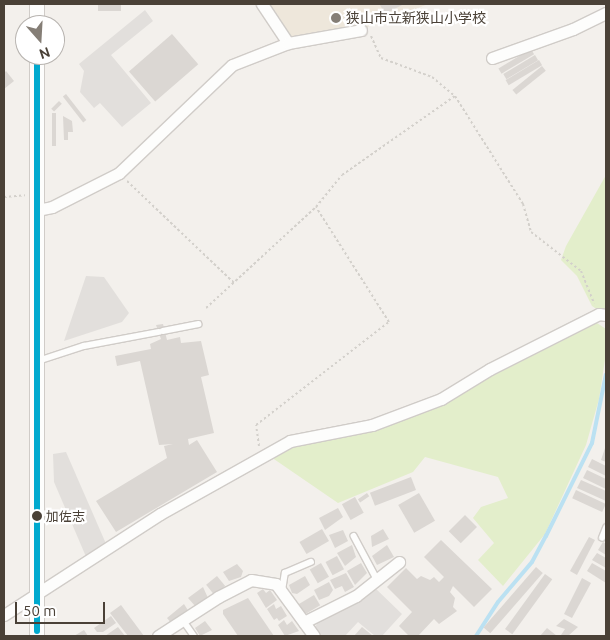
<!DOCTYPE html>
<meta charset="utf-8">
<style>
body{margin:0}
#map{position:relative;width:610px;height:640px;overflow:hidden;background:#f3f0ec;font-family:Ubuntu,"Noto Sans JP",sans-serif}
div>[style]{position:absolute}
.education>*{inset:0;background:#eee7db}
.green>*{inset:0;background:#e3eecb}
.parking>*{inset:0;background:#e2dfdc}
.stream>*{height:4px;margin:-2px;padding:0 2px;transform-origin:2px;border-radius:2px;background:#bbe1f2}
.building>*{inset:0;background:#dbd7d3;transform-origin:0 0}
.path>*{height:2px;margin-top:-1px;transform-origin:0;background:repeating-linear-gradient(90deg,#d3d0cb 0 2.5px,transparent 0 5px)}
.roads{filter:drop-shadow(1px 0 #d0ccc8) drop-shadow(-1px 0 #d0ccc8) drop-shadow(0 1px #d0ccc8) drop-shadow(0 -1px #d0ccc8)}
.service>*{height:5.5px;margin:-2.75px;padding:0 2.75px;transform-origin:2.75px;border-radius:2.75px;background:#fdfdfc}
.minor>*{height:11px;margin:-5.5px;padding:0 5.5px;transform-origin:5.5px;border-radius:5.5px;background:#fdfdfc}
.tertiary>*{height:14px;margin:-7px;padding:0 7px;transform-origin:7px;border-radius:7px;background:#fdfdfc}
.bus-1>*{height:6px;margin:-3px;padding:0 3px;transform-origin:3px;border-radius:3px;background:#00a9ce}
.dots>*{width:14px;height:14px;translate:-50% -50%;box-sizing:border-box;border:2px solid #fff;border-radius:50%}
span{translate:-50% -50%;white-space:nowrap;text-align:center;line-height:1.15;-webkit-text-stroke:4.5px #fff;paint-order:stroke}
.bus-label{font-size:13px;color:#4a4137}
.left{translate:0 -50%;text-align:left}
.poi-label{font-size:14px;color:#4a4137}
.frame{position:absolute;inset:0;border:5px solid #4a4137;pointer-events:none}
.north{position:absolute;left:15px;top:15px;width:50px;height:50px;box-sizing:border-box;background:#fff;border:1px solid #b7b3af;border-radius:50%;rotate:161deg;font-size:14px;font-weight:700;line-height:20px;text-align:center;color:#4a4137}
.north::after{content:'';display:block;margin:auto;width:18px;height:22px;background:#857e76;clip-path:polygon(50% 0,100% 100%,50% 72%,0 100%)}
.scale{position:absolute;left:15px;top:602px;width:90px;height:22px;box-sizing:border-box;border:2px solid #4a4137;border-top:0;padding-left:6px;font-size:15px;line-height:18px;white-space:nowrap;color:#4a4137;-webkit-text-stroke:4px #fff;paint-order:stroke}
</style>
<div id="map">
<div class="education">
<div style="clip-path:polygon(268px 4px,428px 4px,373px 26px,290px 37px)"></div>
</div>
<div class="green">
<div style="clip-path:polygon(606px 175px,606px 310px,601px 312px,592px 306px,577px 276px,561px 260px,566px 246px)"></div>
<div style="clip-path:polygon(597px 323px,606px 329px,606px 353px,599px 399px,586px 445px,545px 534px,503px 586px,478px 560px,494px 543px,473px 518px,481px 507px,508px 498px,498px 477px,425px 457px,413px 472px,338px 503px,268px 455px,289px 445px,443px 401px)"></div>
</div>
<div class="parking">
<div style="clip-path:polygon(145px 10px,153px 21px,111px 55px,151px 103px,122px 127px,100px 103px,94px 108px,80px 92px,84px 71px,79px 64px)"></div>
<div style="clip-path:polygon(86px 276px,104px 277px,129px 313px,122px 322px,64px 341px)"></div>
<div style="clip-path:polygon(66px 452px,107px 546px,87px 559px,54px 482px,53px 454px)"></div>
<div style="clip-path:polygon(374px 587px,402px 614px,382px 636px,375px 636px,358px 622px,345px 636px,320px 636px,315px 628px,317px 623px,362px 599px)"></div>
</div>
<div class="stream">
<div style="left:476px;top:636px;width:40px;rotate:-57.1deg"></div>
<div style="left:498px;top:602px;width:52px;rotate:-49.6deg"></div>
<div style="left:532px;top:562px;width:30px;rotate:-62deg"></div>
<div style="left:546px;top:536px;width:104px;rotate:-63.7deg"></div>
<div style="left:592px;top:443px;width:70px;rotate:-78.5deg"></div>
</div>
<div class="building">
<div style="left:98px;top:4px;width:23px;height:7px"></div>
<div style="clip-path:polygon(383px 4px,404px 4px,385px 14px,380px 5px)"></div>
<div style="left:172px;top:34px;width:40px;height:57px;rotate:49deg"></div>
<div style="left:531px;top:49px;width:6px;height:38px;rotate:59deg"></div>
<div style="left:535px;top:55px;width:6px;height:37px;rotate:59deg"></div>
<div style="left:539px;top:60px;width:6px;height:39px;rotate:59deg"></div>
<div style="left:542px;top:66px;width:6px;height:38px;rotate:51deg"></div>
<div style="clip-path:polygon(6px 71px,14px 81px,4px 89px,4px 73px)"></div>
<div style="left:66px;top:94px;width:33px;height:4px;rotate:52deg"></div>
<div style="left:59px;top:101px;width:4px;height:11px;rotate:45deg"></div>
<div style="left:52px;top:113px;width:4px;height:33px"></div>
<div style="clip-path:polygon(63px 116px,72px 121px,73px 132px,68px 132px,68px 140px,64px 140px)"></div>
<div style="clip-path:polygon(163px 324px,167px 340px,180px 337px,181px 343px,201px 341px,209px 375px,201px 377px,214px 433px,188px 439px,189px 445px,197px 440px,217px 472px,116px 532px,96px 501px,167px 458px,164px 446px,173px 444px,159px 445px,140px 361px,117px 366px,115px 356px,151px 349px,150px 344px,161px 339px,156px 325px)"></div>
<div style="clip-path:polygon(606px 445px,606px 462px,601px 460px)"></div>
<div style="clip-path:polygon(592px 459px,606px 466px,606px 476px,588px 467px)"></div>
<div style="clip-path:polygon(587px 470px,606px 479px,606px 489px,583px 478px)"></div>
<div style="left:411px;top:477px;width:14px;height:44px;rotate:69deg"></div>
<div style="clip-path:polygon(581px 480px,606px 491px,606px 501px,577px 488px)"></div>
<div style="left:576px;top:490px;width:33px;height:9px;rotate:25deg"></div>
<div style="left:367px;top:493px;width:4px;height:11px;rotate:56deg"></div>
<div style="left:419px;top:493px;width:32px;height:24px;rotate:60deg"></div>
<div style="left:355px;top:497px;width:18px;height:15px;rotate:61deg"></div>
<div style="clip-path:polygon(338px 508px,343px 517px,325px 530px,319px 518px)"></div>
<div style="left:465px;top:515px;width:17px;height:23px;rotate:45deg"></div>
<div style="left:322px;top:529px;width:14px;height:26px;rotate:60deg"></div>
<div style="clip-path:polygon(383px 529px,389px 539px,372px 547px,371px 536px)"></div>
<div style="clip-path:polygon(343px 530px,348px 541px,335px 548px,329px 535px)"></div>
<div style="clip-path:polygon(589px 537px,595px 540px,577px 575px,570px 571px)"></div>
<div style="clip-path:polygon(441px 540px,492px 589px,474px 607px,453px 586px,450px 592px,455px 598px,453px 607px,457px 611px,439px 624px,434px 619px,418px 636px,409px 636px,399px 626px,412px 612px,387px 587px,406px 568px,417px 579px,421px 576px,430px 580px,434px 577px,439px 582px,444px 577px,424px 557px)"></div>
<div style="clip-path:polygon(603px 542px,606px 544px,606px 555px,598px 550px)"></div>
<div style="clip-path:polygon(352px 545px,356px 557px,345px 566px,337px 553px)"></div>
<div style="clip-path:polygon(387px 545px,394px 557px,377px 565px,372px 556px)"></div>
<div style="clip-path:polygon(597px 553px,606px 558px,606px 568px,592px 560px)"></div>
<div style="left:337px;top:556px;width:15px;height:13px;rotate:62deg"></div>
<div style="left:321px;top:563px;width:16px;height:13px;rotate:60deg"></div>
<div style="clip-path:polygon(361px 563px,367px 573px,355px 585px,347px 571px)"></div>
<div style="clip-path:polygon(592px 563px,606px 571px,606px 583px,587px 571px)"></div>
<div style="clip-path:polygon(237px 564px,243px 571px,241px 577px,229px 581px,223px 572px)"></div>
<div style="left:536px;top:567px;width:9px;height:80px;rotate:41deg"></div>
<div style="clip-path:polygon(346px 573px,354px 587px,345px 592px,342px 586px,335px 589px,330px 580px)"></div>
<div style="left:545px;top:574px;width:9px;height:68px;rotate:36deg"></div>
<div style="left:217px;top:576px;width:13px;height:14px;rotate:51deg"></div>
<div style="clip-path:polygon(305px 576px,310px 585px,297px 594px,292px 593px,289px 585px)"></div>
<div style="clip-path:polygon(582px 578px,591px 583px,572px 618px,564px 614px)"></div>
<div style="clip-path:polygon(329px 582px,333px 590px,329px 596px,319px 600px,314px 590px)"></div>
<div style="clip-path:polygon(203px 587px,208px 598px,196px 607px,188px 598px)"></div>
<div style="clip-path:polygon(263px 589px,266px 593px,270px 590px,277px 600px,266px 608px,257px 593px)"></div>
<div style="left:314px;top:595px;width:12px;height:18px;rotate:59deg"></div>
<div style="clip-path:polygon(248px 598px,274px 636px,238px 636px,223px 614px,223px 610px)"></div>
<div style="clip-path:polygon(184px 604px,189px 612px,172px 624px,167px 618px)"></div>
<div style="clip-path:polygon(274px 604px,276px 609px,281px 606px,287px 616px,279px 621px,277px 618px,274px 620px,267px 609px)"></div>
<div style="clip-path:polygon(121px 605px,144px 636px,128px 636px,110px 613px)"></div>
<div style="clip-path:polygon(111px 616px,116px 623px,103px 632px,97px 632px,94px 628px)"></div>
<div style="clip-path:polygon(564px 619px,578px 627px,568px 636px,561px 635px,565px 629px,556px 626px)"></div>
<div style="clip-path:polygon(284px 620px,287px 625px,292px 621px,299px 631px,285px 636px,278px 625px)"></div>
<div style="clip-path:polygon(205px 621px,212px 630px,200px 636px,195px 628px)"></div>
<div style="clip-path:polygon(118px 627px,125px 636px,105px 636px)"></div>
<div style="clip-path:polygon(362px 627px,373px 636px,354px 636px)"></div>
<div style="clip-path:polygon(547px 628px,557px 636px,540px 636px)"></div>
<div style="clip-path:polygon(84px 630px,88px 636px,74px 636px)"></div>
</div>
<div class="path">
<div style="left:371px;top:36px;width:24px;rotate:66deg"></div>
<div style="left:381px;top:58px;width:54px;rotate:20.4deg"></div>
<div style="left:432px;top:77px;width:30px;rotate:40deg"></div>
<div style="left:455px;top:96px;width:128px;rotate:57.8deg"></div>
<div style="left:523px;top:204px;width:29px;rotate:74deg"></div>
<div style="left:531px;top:232px;width:63px;rotate:38deg"></div>
<div style="left:581px;top:271px;width:35px;rotate:68deg"></div>
<div style="left:127px;top:181px;width:148px;rotate:43.6deg"></div>
<div style="left:4px;top:197px;width:21px;rotate:-5deg"></div>
<div style="left:206px;top:308px;width:149px;rotate:-42.6deg"></div>
<div style="left:316px;top:207px;width:41px;rotate:-50.9deg"></div>
<div style="left:342px;top:175px;width:138px;rotate:-35deg"></div>
<div style="left:259px;top:446px;width:21px;rotate:-98deg"></div>
<div style="left:256px;top:425px;width:168px;rotate:-37.8deg"></div>
<div style="left:389px;top:322px;width:136px;rotate:-122.4deg"></div>
</div>
<div class="roads">
<div class="service">
<div style="left:163px;top:331px;width:36px;rotate:-11deg"></div>
<div style="left:38px;top:361px;width:48px;rotate:-18.1deg"></div>
<div style="left:84px;top:346px;width:76px;rotate:-10.6deg"></div>
<div style="left:354px;top:536px;width:49px;rotate:61.9deg"></div>
<div style="left:602px;top:538px;width:11px;rotate:-68deg"></div>
<div style="left:282px;top:591px;width:18px;rotate:-81deg"></div>
<div style="left:285px;top:573px;width:28px;rotate:-23deg"></div>
<div style="left:183px;top:620px;width:19px;rotate:55deg"></div>
</div>
<div class="minor">
<div style="left:262px;top:4px;width:47px;rotate:56.3deg"></div>
<div style="left:492px;top:58px;width:86px;rotate:-19.7deg"></div>
<div style="left:573px;top:29px;width:37px;rotate:-26deg"></div>
<div style="left:37px;top:210px;width:15px;rotate:-11deg"></div>
<div style="left:52px;top:207px;width:75px;rotate:-26.9deg"></div>
<div style="left:119px;top:173px;width:156px;rotate:-43.7deg"></div>
<div style="left:232px;top:65px;width:60px;rotate:-21.4deg"></div>
<div style="left:288px;top:43px;width:74px;rotate:-10.1deg"></div>
<div style="left:4px;top:615px;width:186px;rotate:-32.9deg"></div>
<div style="left:160px;top:514px;width:149px;rotate:-29.3deg"></div>
<div style="left:290px;top:441px;width:84px;rotate:-11deg"></div>
<div style="left:372px;top:425px;width:74px;rotate:-20.6deg"></div>
<div style="left:441px;top:399px;width:57px;rotate:-31.5deg"></div>
<div style="left:490px;top:369px;width:122px;rotate:-26.8deg"></div>
<div style="left:599px;top:314px;width:7px;rotate:8deg"></div>
<div style="left:304px;top:622px;width:58px;rotate:-26.6deg"></div>
<div style="left:356px;top:596px;width:55px;rotate:-38.3deg"></div>
<div style="left:158px;top:636px;width:72px;rotate:-33deg"></div>
<div style="left:218px;top:597px;width:37px;rotate:-27deg"></div>
<div style="left:251px;top:580px;width:25px;rotate:9deg"></div>
<div style="left:276px;top:584px;width:64px;rotate:53.8deg"></div>
</div>
<div class="tertiary">
<div style="left:37px;top:25px;width:21px;rotate:-90deg"></div>
<div style="left:37px;top:636px;width:581px;rotate:-90deg"></div>
</div>
</div>
<div class="bus-1">
<div style="left:37px;top:631px;width:576px;rotate:-90deg"></div>
</div>
<div class="dots">
<div style="left:336px;top:18px;background:#857e76"></div>
<div style="left:37px;top:516px;background:#4a4137"></div>
</div>
<div class="bus-label">
<span class="left" style="left:46px;top:516px">加佐志</span>
</div>
<div class="poi-label">
<span class="left" style="left:346px;top:18px">狭山市立新狭山小学校</span>
</div>
<div class="frame"></div>
<div class="north">N</div>
<div class="scale">50 m</div>
</div>
